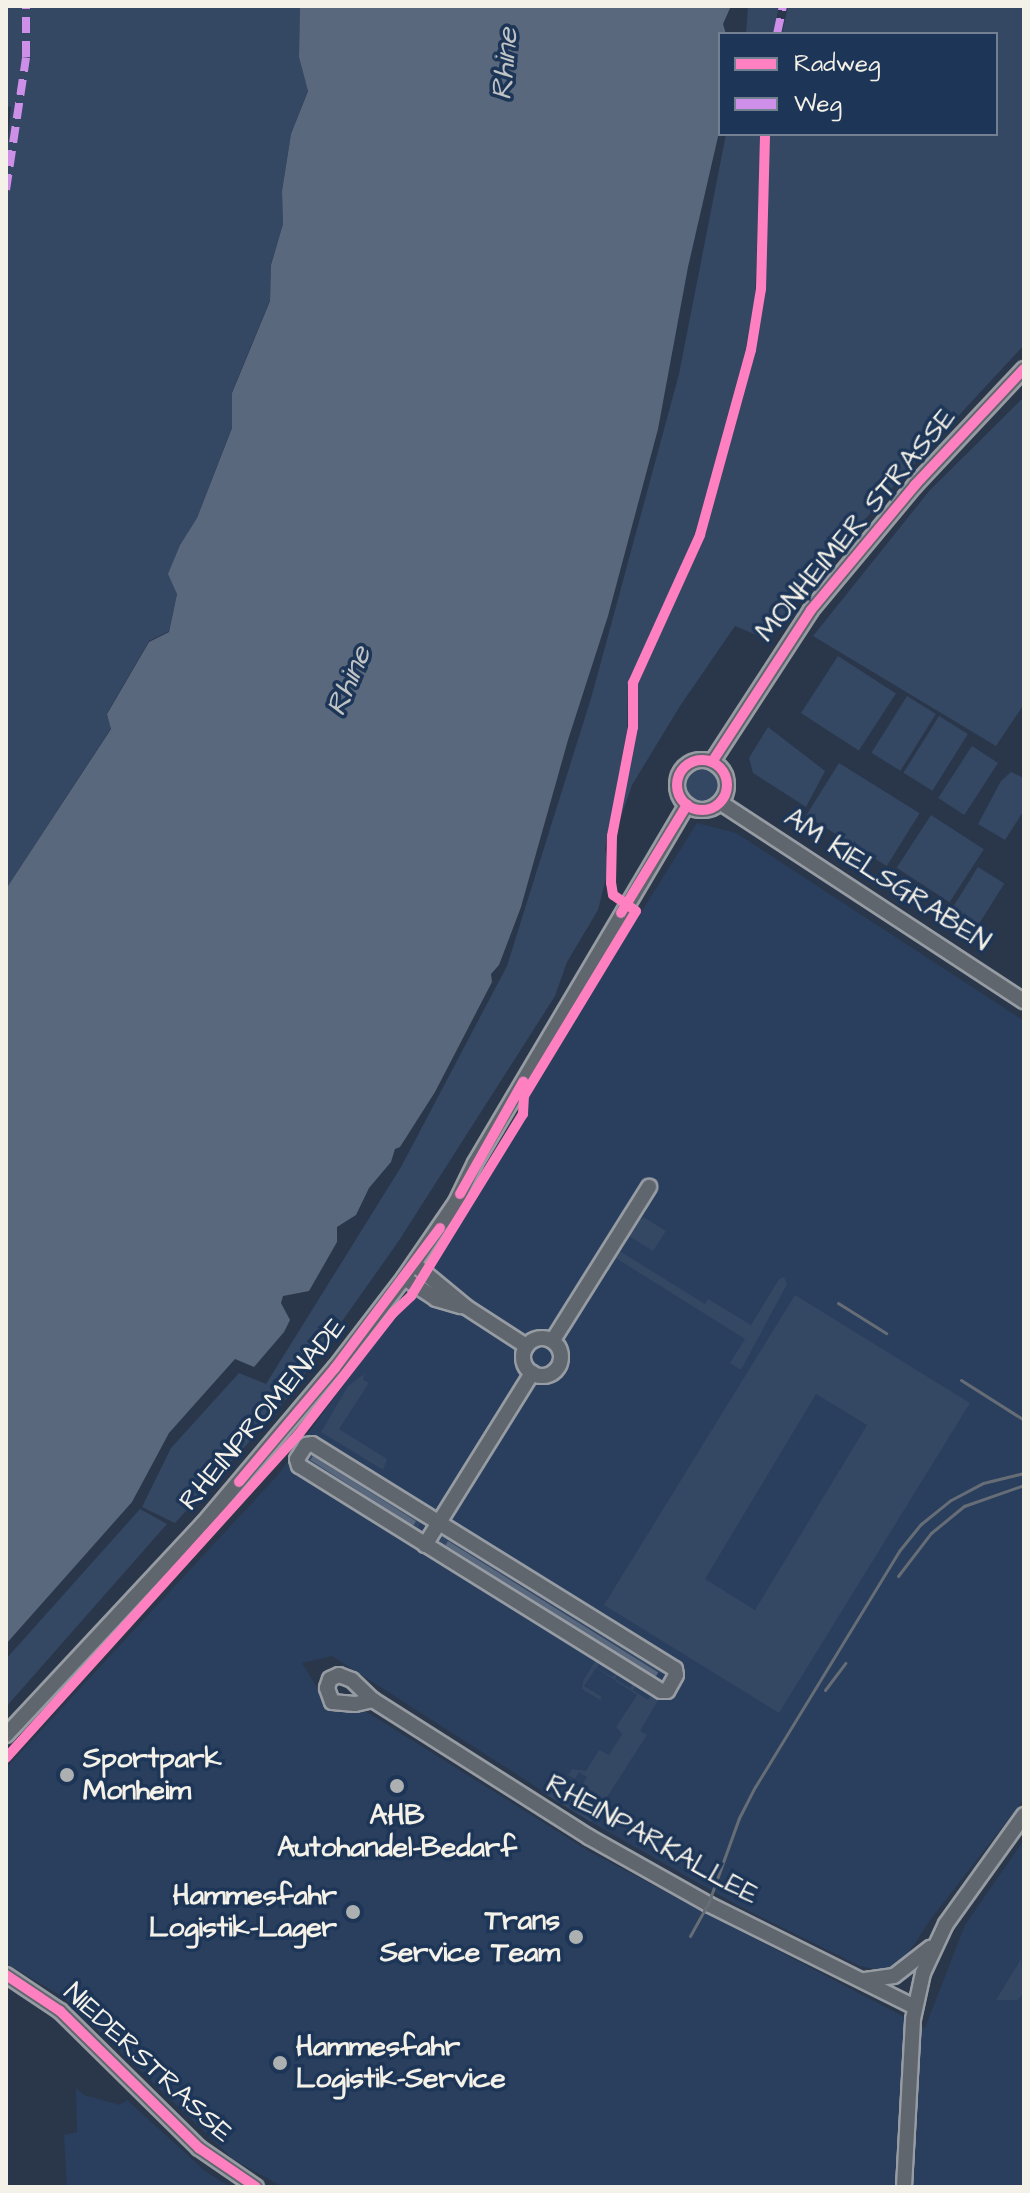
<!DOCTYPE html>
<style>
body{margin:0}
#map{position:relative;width:1030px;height:2193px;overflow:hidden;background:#2a374a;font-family:"Architects Daughter",sans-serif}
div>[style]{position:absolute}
.built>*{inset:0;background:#2a3f5d}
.green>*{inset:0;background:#344763;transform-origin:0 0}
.round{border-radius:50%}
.water>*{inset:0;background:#59687d;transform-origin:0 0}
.roads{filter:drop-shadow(2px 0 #979ca3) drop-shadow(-2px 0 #979ca3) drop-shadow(0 2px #979ca3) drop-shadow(0 -2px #979ca3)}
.minor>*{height:14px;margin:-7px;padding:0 7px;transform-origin:7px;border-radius:7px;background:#60666e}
.minor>.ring{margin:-7px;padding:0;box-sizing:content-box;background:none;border:14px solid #60666e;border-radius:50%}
.rail>*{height:3px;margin:-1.5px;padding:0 1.5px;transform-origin:1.5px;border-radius:1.5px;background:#666d76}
.quiet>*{height:8px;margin-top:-4px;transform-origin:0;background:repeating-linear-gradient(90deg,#ce8fe9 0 16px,transparent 0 24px)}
.cycleway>*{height:10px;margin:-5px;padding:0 5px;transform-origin:5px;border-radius:5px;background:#ff80c0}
.cycleway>.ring{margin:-5px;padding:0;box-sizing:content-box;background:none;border:10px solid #ff80c0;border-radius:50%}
.dots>*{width:22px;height:22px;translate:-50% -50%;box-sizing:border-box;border:4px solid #1d3557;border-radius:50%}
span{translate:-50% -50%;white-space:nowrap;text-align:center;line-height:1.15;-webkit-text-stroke:7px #1d3557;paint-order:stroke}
.street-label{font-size:28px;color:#f4f1e8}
.poi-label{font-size:28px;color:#f4f1e8;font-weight:700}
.left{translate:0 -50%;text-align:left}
.right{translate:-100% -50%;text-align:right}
.water-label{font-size:30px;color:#c0c3c4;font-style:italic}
.frame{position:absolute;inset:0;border:8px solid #f4f1e8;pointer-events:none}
.legend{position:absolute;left:718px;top:32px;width:280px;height:104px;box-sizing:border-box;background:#1d3557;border:2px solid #738091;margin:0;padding:10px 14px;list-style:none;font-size:24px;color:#f4f1e8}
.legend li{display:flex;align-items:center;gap:16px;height:40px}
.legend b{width:40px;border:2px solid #738091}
</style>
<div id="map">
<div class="built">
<div style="clip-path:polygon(697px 823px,736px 833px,1024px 1021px,1024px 1799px,930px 1920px,901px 1964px,883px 1971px,860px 1966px,739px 1906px,591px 1822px,332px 1656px,302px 1663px,332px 1712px,362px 1709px,590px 1852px,925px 2028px,965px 1925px,1024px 1840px,1024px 2187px,283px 2187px,233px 2159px,63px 1997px,6px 1963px,6px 1768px,277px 1476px,442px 1251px,526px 1117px,524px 1100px)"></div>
<div style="clip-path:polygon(76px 2088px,84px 2095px,120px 2105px,127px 2100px,205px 2171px,230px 2187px,67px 2187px,64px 2135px,77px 2132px)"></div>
</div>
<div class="green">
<div style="clip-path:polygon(6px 6px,300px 6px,299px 56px,308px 90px,291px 134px,282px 190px,283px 224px,271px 264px,270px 300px,232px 392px,232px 427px,197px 518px,180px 545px,169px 573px,177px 593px,169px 631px,149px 641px,107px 713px,111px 728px,6px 889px,6px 166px,11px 107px,6px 106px)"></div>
<div style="clip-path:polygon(748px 6px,779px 6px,773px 34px,746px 34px)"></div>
<div style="clip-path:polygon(788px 6px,1024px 6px,1024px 345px,898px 481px,798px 597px,769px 640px,735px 626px,680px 706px,632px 785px,615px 834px,635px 720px,636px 683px,705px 530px,755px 346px,764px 290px,769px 134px,996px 134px,996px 34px,782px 34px)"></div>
<div style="clip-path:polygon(726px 134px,761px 134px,755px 299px,745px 352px,696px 531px,628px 687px,627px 731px,605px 849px,609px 866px,598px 910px,567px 962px,555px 996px,398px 1242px,290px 1395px,273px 1414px,270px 1412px,248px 1438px,250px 1441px,175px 1523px,142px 1507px,171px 1448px,239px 1373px,266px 1384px,401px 1167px,507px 966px,592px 695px,679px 374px)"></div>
<div style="clip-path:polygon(1024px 397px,1024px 704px,996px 746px,813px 636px,930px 490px)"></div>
<div style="left:838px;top:656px;width:69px;height:68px;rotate:33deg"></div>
<div style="left:907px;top:696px;width:34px;height:67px;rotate:32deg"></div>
<div style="left:939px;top:716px;width:34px;height:67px;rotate:32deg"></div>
<div style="clip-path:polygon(768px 727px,825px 771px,806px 807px,753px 773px,749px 758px)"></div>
<div style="left:972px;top:746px;width:31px;height:62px;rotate:33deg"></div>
<div style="left:839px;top:763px;width:95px;height:62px;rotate:32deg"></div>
<div class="round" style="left:686px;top:768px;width:34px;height:34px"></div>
<div style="clip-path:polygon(1011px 772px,1024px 778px,1024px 810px,1005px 840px,978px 824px,1001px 781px)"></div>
<div style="left:931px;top:815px;width:63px;height:63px;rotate:33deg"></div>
<div style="left:978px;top:867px;width:31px;height:62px;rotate:32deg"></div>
<div style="clip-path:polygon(645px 1218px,666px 1231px,653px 1251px,627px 1235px,637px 1219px)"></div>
<div style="clip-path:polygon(618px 1250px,705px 1304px,708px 1299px,751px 1325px,779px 1279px,784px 1277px,787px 1284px,741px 1370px,730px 1363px,745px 1339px,614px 1257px)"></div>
<div style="clip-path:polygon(evenodd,795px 1295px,970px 1403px,779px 1713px,604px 1605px,795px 1295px,816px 1394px,867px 1425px,755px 1610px,705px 1579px,816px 1394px)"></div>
<div style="clip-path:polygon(364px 1374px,363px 1380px,369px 1383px,339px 1429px,387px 1459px,383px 1470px,321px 1432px,348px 1386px)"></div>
<div style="left:310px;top:1449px;width:133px;height:14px;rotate:32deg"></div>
<div style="clip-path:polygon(140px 1509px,167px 1524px,6px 1707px,6px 1659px)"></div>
<div style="clip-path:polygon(445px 1533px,665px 1671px,664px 1674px,658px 1672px,446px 1546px,655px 1676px,660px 1680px,658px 1683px,437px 1545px)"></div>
<div style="clip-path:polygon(596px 1660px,601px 1660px,597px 1668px,612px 1677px,619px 1672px,615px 1679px,630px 1688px,635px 1681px,638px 1683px,633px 1690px,648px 1700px,653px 1693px,660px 1697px,640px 1731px,647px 1735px,591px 1822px,542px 1792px,552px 1779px,549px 1787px,572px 1801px,587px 1777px,579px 1772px,575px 1779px,568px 1775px,572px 1769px,586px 1771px,599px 1750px,609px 1755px,622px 1734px,616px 1727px,637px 1695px,596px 1668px,584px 1686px,602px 1697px,600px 1700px,582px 1689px,583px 1681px)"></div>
<div style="clip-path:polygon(1021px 1959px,1024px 1992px,1018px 2000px,996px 2000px)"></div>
</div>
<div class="water">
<div style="clip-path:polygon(300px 6px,731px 6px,723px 24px,726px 34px,720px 34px,720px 128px,688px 267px,658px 429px,608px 616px,568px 740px,521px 907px,499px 965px,491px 974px,492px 982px,435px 1092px,400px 1147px,395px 1149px,391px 1162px,369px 1188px,356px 1215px,337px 1227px,337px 1242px,309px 1291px,283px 1296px,281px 1303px,290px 1320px,284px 1332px,254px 1367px,235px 1359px,169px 1433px,132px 1502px,6px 1644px,6px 889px,111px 729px,107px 714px,149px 642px,169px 632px,177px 594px,168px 574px,180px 545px,197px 518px,232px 428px,232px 393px,270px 301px,271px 265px,283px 224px,282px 191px,291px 134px,308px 91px,299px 57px)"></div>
<div style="clip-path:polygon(313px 1456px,416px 1521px,413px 1526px,310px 1460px)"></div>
<div style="left:448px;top:1541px;width:248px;height:5px;rotate:32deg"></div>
</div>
<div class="roads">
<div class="minor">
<div class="ring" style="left:677px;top:760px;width:36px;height:36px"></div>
<div style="left:712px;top:762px;width:181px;rotate:-56.9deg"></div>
<div style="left:811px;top:610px;width:163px;rotate:-50.2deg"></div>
<div style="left:915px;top:485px;width:159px;rotate:-46.8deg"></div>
<div style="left:721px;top:803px;width:362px;rotate:33.2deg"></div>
<div style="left:414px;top:1264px;width:67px;rotate:39.6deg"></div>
<div style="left:466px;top:1307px;width:72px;rotate:33deg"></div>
<div style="left:404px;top:1278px;width:38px;rotate:33deg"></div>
<div style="left:436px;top:1299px;width:26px;rotate:16deg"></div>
<div class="ring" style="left:523px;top:1338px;width:24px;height:24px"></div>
<div style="left:553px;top:1340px;width:181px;rotate:-57.9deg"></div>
<div style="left:312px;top:1444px;width:427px;rotate:31.8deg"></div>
<div style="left:675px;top:1669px;width:6px;rotate:81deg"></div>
<div style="left:676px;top:1675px;width:18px;rotate:119deg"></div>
<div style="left:667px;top:1691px;width:6px;rotate:180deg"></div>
<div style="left:661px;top:1691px;width:426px;rotate:-148.1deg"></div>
<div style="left:299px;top:1466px;width:7px;rotate:-106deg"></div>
<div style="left:297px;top:1459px;width:17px;rotate:-57deg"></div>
<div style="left:306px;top:1445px;width:6px;rotate:-9deg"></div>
<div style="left:425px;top:1545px;width:203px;rotate:-58.1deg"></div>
<div style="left:373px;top:1700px;width:18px;rotate:167deg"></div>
<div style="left:355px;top:1704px;width:23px;rotate:-175deg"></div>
<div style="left:332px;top:1702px;width:15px;rotate:-110deg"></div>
<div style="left:327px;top:1688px;width:9px;rotate:-72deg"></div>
<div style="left:330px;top:1679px;width:10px;rotate:-24deg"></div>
<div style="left:339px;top:1675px;width:14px;rotate:21deg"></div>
<div style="left:352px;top:1680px;width:29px;rotate:44deg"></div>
<div style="left:373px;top:1700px;width:256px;rotate:32.4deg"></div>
<div style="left:589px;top:1837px;width:137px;rotate:29.4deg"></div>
<div style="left:708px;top:1904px;width:231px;rotate:26.5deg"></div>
<div style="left:6px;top:1735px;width:289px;rotate:-47deg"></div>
<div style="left:203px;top:1524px;width:204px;rotate:-49.8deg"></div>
<div style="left:335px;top:1368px;width:113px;rotate:-52.5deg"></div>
<div style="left:404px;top:1278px;width:92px;rotate:-55.6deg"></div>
<div style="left:456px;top:1202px;width:43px;rotate:-64deg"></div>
<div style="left:475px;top:1163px;width:416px;rotate:-59.4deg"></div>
<div style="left:6px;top:1975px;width:65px;rotate:33.7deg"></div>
<div style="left:60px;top:2011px;width:195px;rotate:44.6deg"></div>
<div style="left:199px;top:2148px;width:69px;rotate:34.4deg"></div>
<div style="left:865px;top:1980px;width:29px;rotate:-8deg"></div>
<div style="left:894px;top:1976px;width:46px;rotate:-37.9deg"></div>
<div style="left:904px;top:2187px;width:168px;rotate:-86.9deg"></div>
<div style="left:913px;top:2019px;width:47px;rotate:-77.7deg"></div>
<div style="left:923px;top:1973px;width:54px;rotate:-64.9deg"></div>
<div style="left:946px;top:1924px;width:134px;rotate:-54.4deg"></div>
</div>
</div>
<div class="rail">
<div style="left:838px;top:1303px;width:57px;rotate:32deg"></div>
<div style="left:961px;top:1380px;width:75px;rotate:32.4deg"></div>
<div style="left:898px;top:1576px;width:54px;rotate:-52.5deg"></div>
<div style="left:931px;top:1533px;width:43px;rotate:-39.3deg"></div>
<div style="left:964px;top:1506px;width:64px;rotate:-19.3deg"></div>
<div style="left:825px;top:1690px;width:34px;rotate:-53deg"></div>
<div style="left:690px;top:1936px;width:37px;rotate:-61deg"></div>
<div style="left:708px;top:1904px;width:91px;rotate:-70.2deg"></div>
<div style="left:739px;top:1818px;width:35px;rotate:-63deg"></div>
<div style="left:755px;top:1787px;width:276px;rotate:-58.6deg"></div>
<div style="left:899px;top:1551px;width:35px;rotate:-51deg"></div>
<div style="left:921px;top:1524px;width:38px;rotate:-39deg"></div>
<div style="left:951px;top:1500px;width:36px;rotate:-28deg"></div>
<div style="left:983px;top:1483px;width:42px;rotate:-13.7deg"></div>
</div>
<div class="quiet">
<div style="left:777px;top:34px;width:29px;rotate:-78deg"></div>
<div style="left:6px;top:190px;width:134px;rotate:-81.4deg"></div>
<div style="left:26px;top:57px;width:51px;rotate:-90deg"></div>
</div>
<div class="cycleway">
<div class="ring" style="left:677px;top:760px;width:40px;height:40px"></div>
<div style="left:712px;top:762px;width:181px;rotate:-56.9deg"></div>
<div style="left:811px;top:610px;width:163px;rotate:-50.2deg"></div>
<div style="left:915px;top:485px;width:159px;rotate:-46.8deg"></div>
<div style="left:621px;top:913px;width:127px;rotate:-58.6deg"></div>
<div style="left:460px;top:1194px;width:129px;rotate:-60.6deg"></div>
<div style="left:239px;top:1482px;width:149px;rotate:-49.9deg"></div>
<div style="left:335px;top:1368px;width:175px;rotate:-53.1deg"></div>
<div style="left:6px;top:1758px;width:435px;rotate:-47.9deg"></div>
<div style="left:298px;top:1435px;width:155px;rotate:-52.1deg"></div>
<div style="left:393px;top:1313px;width:25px;rotate:-43deg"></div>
<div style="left:411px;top:1296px;width:214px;rotate:-58.4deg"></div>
<div style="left:523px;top:1114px;width:18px;rotate:-87deg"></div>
<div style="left:524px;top:1096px;width:216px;rotate:-58.8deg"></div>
<div style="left:636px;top:911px;width:28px;rotate:-145deg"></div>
<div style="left:613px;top:895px;width:12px;rotate:-99deg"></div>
<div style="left:611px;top:883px;width:47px;rotate:-88.8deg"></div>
<div style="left:612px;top:836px;width:111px;rotate:-79.1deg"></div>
<div style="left:633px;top:727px;width:44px;rotate:-90deg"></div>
<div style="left:633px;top:683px;width:162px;rotate:-65.6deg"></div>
<div style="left:700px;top:535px;width:192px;rotate:-74.6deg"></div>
<div style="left:751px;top:350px;width:62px;rotate:-80.7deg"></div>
<div style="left:761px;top:289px;width:155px;rotate:-88.5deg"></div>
<div style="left:6px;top:1975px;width:65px;rotate:33.7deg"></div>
<div style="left:60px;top:2011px;width:195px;rotate:44.6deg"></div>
<div style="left:199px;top:2148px;width:69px;rotate:34.4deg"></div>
</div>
<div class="dots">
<div style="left:67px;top:1775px;background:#adb0b1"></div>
<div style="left:397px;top:1786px;background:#adb0b1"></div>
<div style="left:353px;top:1912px;background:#adb0b1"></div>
<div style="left:576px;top:1937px;background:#adb0b1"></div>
<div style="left:280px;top:2063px;background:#adb0b1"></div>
</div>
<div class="street-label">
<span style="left:856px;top:525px;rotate:-50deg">MONHEIMER STRASSE</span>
<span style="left:887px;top:880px;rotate:33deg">AM KIELSGRABEN</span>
<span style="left:263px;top:1414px;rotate:-50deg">RHEINPROMENADE</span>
<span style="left:652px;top:1840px;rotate:29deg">RHEINPARKALLEE</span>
<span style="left:148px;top:2063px;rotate:43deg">NIEDERSTRASSE</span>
</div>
<div class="poi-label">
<span class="left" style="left:83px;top:1775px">Sportpark<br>Monheim</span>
<span style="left:397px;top:1832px">AHB<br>Autohandel-Bedarf</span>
<span class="right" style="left:337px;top:1912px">Hammesfahr<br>Logistik-Lager</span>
<span class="right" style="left:560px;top:1937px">Trans<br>Service Team</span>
<span class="left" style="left:296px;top:2063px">Hammesfahr<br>Logistik-Service</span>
</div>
<div class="water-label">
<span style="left:505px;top:64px;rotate:-85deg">Rhine</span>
<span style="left:349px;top:681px;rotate:-67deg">Rhine</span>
</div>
<div class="frame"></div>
<ul class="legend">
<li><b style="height:10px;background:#ff80c0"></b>Radweg</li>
<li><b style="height:10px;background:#ce8fe9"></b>Weg</li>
</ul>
</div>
